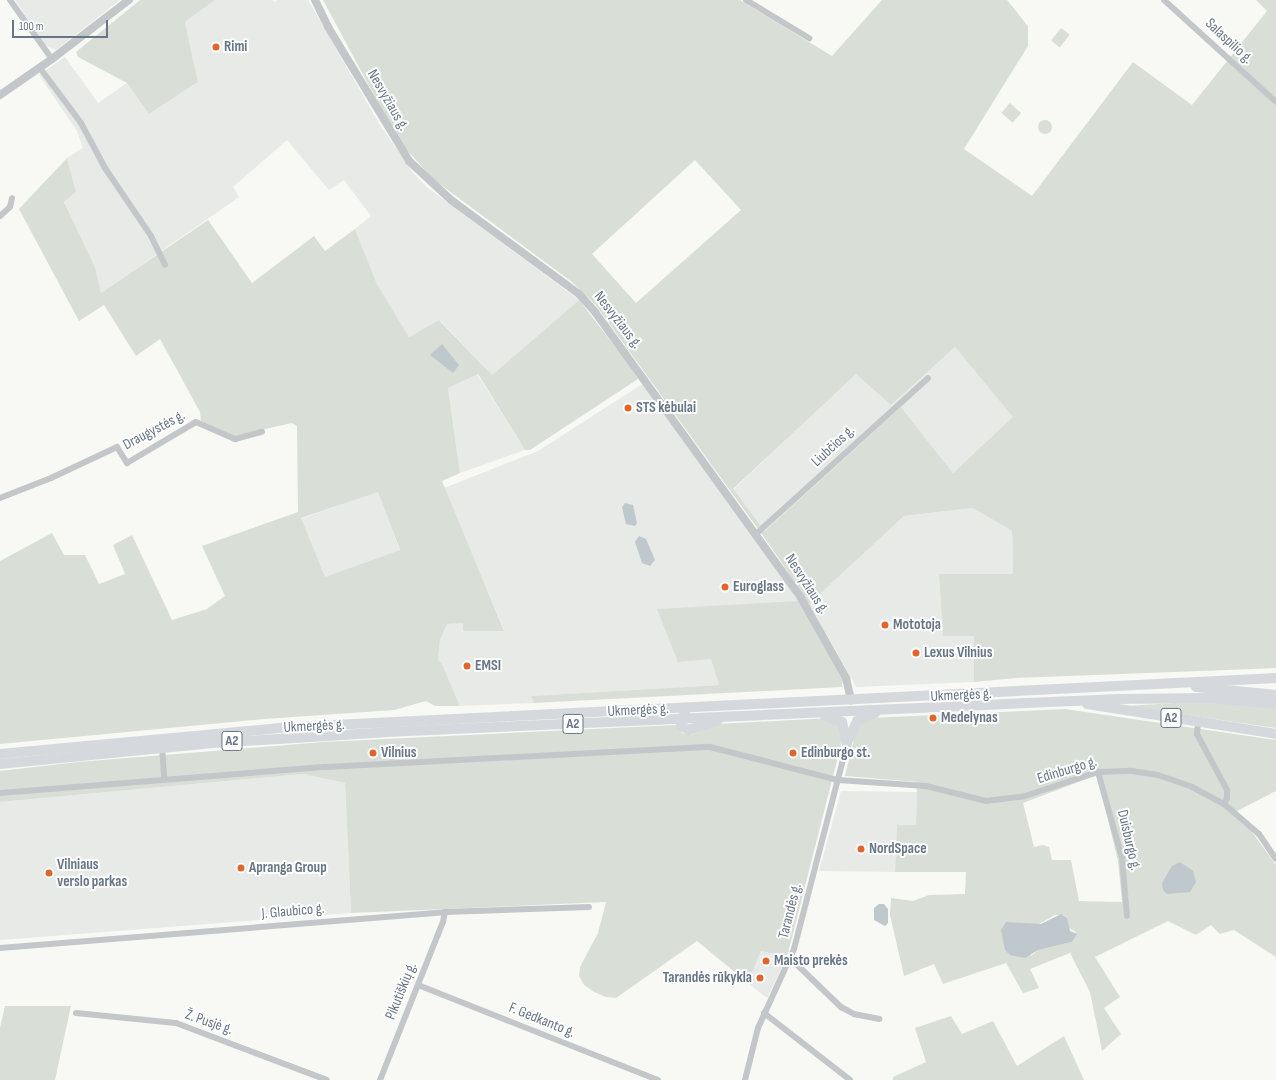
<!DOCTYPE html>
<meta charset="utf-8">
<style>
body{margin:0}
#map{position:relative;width:1276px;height:1080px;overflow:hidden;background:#f8f8f5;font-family:"Sofia Sans Condensed",sans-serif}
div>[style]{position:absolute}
.built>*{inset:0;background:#e8eae8;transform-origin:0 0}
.green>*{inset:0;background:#d9dfd6;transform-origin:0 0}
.round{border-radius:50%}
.water>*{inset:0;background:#bec8cd}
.minor>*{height:6px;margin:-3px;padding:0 3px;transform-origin:3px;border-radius:3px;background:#c3c7ca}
.tertiary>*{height:8px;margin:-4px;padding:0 4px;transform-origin:4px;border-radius:4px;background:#c3c7ca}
.trunk>*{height:10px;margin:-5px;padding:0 5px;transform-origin:5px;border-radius:5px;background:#d5d9dd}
.dots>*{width:11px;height:11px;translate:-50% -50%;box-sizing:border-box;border:2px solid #fff;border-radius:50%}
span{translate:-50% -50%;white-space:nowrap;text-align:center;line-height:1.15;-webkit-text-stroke:4px #fff;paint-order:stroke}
.shield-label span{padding:1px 3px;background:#fff;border:1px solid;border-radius:3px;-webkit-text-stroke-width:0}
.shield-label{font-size:14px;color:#677686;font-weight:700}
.street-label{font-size:15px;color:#677686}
.poi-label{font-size:15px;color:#677686;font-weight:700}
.left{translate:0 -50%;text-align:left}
.right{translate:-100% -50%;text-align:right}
.scale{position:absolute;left:12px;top:20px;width:96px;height:18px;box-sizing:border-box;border:2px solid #677686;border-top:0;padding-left:5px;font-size:12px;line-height:14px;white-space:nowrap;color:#677686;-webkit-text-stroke:3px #fff;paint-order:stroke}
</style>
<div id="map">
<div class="built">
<div style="clip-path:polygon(15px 0,120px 0,56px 50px,46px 46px)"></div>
<div style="clip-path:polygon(215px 0,271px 0,275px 2px,278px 0,308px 0,380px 125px,414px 174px,428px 188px,579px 300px,492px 375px,440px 320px,409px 337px,377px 284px,355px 229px,371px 216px,344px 180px,329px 190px,287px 140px,233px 187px,239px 197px,101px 293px,95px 267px,64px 202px,76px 192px,67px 158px,83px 148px,77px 131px,39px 75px,65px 57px,98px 103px,127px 83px,149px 114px,198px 82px,185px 22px)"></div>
<div style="clip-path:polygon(955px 347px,1014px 417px,953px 473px,901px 407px,765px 531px,733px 490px,856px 373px,891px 405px)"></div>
<div style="clip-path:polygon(477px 374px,525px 450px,460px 473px,448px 388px)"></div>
<div style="clip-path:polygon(644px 383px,799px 601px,712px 659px,719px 685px,532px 696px,534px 703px,460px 706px,443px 666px,438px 659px,440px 640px,447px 624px,463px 622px,463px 631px,504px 630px,444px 488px,538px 451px)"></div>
<div style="left:378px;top:491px;width:63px;height:82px;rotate:70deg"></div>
<div style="clip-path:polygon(973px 508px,1012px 531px,1013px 574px,939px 574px,943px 636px,974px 636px,974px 682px,856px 687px,809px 604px,904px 516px)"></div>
<div style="clip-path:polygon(303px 774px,345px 783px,351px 913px,0 940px,0 802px)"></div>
<div style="clip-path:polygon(841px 791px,917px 792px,916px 825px,897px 825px,895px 872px,819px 871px)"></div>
<div style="clip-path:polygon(761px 951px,787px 957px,767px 998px,748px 983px)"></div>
</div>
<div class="green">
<div style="clip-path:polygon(140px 0,215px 0,185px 22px,198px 82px,149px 114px,127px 83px,78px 57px,76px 52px)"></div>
<div style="clip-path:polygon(evenodd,323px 0,740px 0,832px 56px,882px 0,1007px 0,1028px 26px,1028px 46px,964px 149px,1032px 196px,1133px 62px,1192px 105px,1267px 11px,1256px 0,1276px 0,1276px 668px,1016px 678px,974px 682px,974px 636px,943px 636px,939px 574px,1013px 574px,1012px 531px,973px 508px,904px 516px,809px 604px,771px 547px,595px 304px,572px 282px,433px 179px,398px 140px,323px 0,695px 160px,741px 210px,636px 303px,592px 254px,695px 160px,323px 0,955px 347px,1013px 417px,953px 473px,901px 407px,765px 531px,733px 489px,856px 374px,891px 405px,955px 347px)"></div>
<div style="left:1061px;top:28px;width:11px;height:16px;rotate:38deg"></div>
<div style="left:1010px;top:103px;width:15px;height:13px;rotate:42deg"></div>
<div class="round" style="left:1038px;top:120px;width:14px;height:14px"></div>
<div style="clip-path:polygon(evenodd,67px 158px,76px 192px,64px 202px,95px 267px,101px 293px,208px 220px,252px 283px,314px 236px,325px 251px,355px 229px,377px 284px,409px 337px,439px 320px,492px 375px,579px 300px,624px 358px,638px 379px,530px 450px,525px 450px,478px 374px,448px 388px,460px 473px,442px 481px,504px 631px,463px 631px,463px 623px,447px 624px,440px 640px,438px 659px,443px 666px,460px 706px,435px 706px,426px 701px,394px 710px,264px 719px,0 744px,0 561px,52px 533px,64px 555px,85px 555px,99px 584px,125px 574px,113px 545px,132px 535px,172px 620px,207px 609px,225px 596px,202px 546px,298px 512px,297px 426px,292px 423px,234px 436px,201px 421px,200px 412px,160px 339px,136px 356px,104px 305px,79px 321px,19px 209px,67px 158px,378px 492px,400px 550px,325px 577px,301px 518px,378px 492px)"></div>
<div style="clip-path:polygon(799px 601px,843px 679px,842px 687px,534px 703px,531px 696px,719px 685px,711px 659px,678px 662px,657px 609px)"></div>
<div style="clip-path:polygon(1191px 702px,1238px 704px,1276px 709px,1276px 728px,1126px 706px)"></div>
<div style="clip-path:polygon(evenodd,1065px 709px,1276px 740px,1276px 791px,1237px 811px,1276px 865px,1276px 957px,1234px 930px,1220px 934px,1211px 925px,1196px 935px,1168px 921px,1095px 957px,1120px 997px,1104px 1008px,1121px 1034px,1102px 1051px,1090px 992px,1070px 953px,1030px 969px,1039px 988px,1023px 993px,1006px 963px,943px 984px,934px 964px,904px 976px,890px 915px,891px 898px,913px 901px,929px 895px,965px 894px,966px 872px,895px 872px,897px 825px,916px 825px,917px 782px,845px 776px,857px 727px,869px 718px,1065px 709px,1097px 775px,1118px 861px,1122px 902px,1079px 901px,1071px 860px,1052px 860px,1049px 847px,1043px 845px,1034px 847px,1023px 803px,1097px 775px,1065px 709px,1055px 915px,1063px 915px,1067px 918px,1068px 928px,1076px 932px,1072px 942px,1038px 950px,1031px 956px,1037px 925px,1055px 915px)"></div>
<div style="clip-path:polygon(831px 718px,840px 723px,842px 741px,787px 957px,761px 951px,748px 983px,697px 941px,616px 998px,606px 997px,594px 992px,584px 985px,579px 976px,580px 967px,598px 933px,606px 902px,351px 913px,345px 783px,303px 774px,0 802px,0 771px,78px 762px,323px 742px,676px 725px,682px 733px,691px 735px,717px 724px)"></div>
<div style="clip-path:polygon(5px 1006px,71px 1006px,55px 1080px,0 1080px,0 1028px)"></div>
<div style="clip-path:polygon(951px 1016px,962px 1034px,993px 1021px,1017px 1066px,1064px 1036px,1084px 1080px,893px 1080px,893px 1077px,926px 1062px,915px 1028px)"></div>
</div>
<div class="water">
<div style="clip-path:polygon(442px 344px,459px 365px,453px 373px,430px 355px)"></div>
<div style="clip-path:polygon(625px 503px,633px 505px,637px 523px,635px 526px,626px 524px,622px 507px)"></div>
<div style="clip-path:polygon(639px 536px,646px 539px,655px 560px,650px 566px,642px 563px,635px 542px)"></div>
<div style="clip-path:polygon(1180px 862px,1193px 871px,1196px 882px,1190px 892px,1167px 894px,1163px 890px,1162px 883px,1172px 866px)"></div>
<div style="clip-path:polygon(879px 904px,884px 904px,888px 909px,888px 923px,885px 926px,874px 920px,874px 908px)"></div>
<div style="clip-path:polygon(1061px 914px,1067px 918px,1070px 931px,1077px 934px,1072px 942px,1038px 950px,1025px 958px,1010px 955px,1005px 950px,1001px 930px,1006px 922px,1041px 924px)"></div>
</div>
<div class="minor">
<div style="left:10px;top:0;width:72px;rotate:54.6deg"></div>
<div style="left:746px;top:0;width:74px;rotate:31.1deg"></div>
<div style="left:1164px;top:0;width:151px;rotate:42.3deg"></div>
<div style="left:40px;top:68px;width:69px;rotate:53.3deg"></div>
<div style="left:81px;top:123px;width:51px;rotate:61.9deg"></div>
<div style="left:105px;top:168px;width:82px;rotate:55.9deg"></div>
<div style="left:151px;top:236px;width:32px;rotate:64deg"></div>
<div style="left:0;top:216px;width:13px;rotate:-42deg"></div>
<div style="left:10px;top:207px;width:9px;rotate:-77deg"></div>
<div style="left:0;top:498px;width:55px;rotate:-21.4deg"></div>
<div style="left:51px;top:478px;width:73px;rotate:-25.2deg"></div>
<div style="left:117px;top:447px;width:19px;rotate:58deg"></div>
<div style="left:127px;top:463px;width:80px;rotate:-30.7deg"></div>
<div style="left:196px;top:422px;width:43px;rotate:23.6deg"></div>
<div style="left:235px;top:439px;width:28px;rotate:-15deg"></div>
<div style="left:756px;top:534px;width:232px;rotate:-42.2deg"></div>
<div style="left:1198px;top:722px;width:12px;rotate:95deg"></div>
<div style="left:1197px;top:734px;width:64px;rotate:61.8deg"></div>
<div style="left:1227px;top:790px;width:8px;rotate:90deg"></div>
<div style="left:1227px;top:798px;width:7px;rotate:117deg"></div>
<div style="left:162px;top:747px;width:32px;rotate:86deg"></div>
<div style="left:1098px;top:772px;width:89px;rotate:74.4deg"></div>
<div style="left:1122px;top:858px;width:58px;rotate:85.1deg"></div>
<div style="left:0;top:793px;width:327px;rotate:-4.6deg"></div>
<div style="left:326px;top:767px;width:385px;rotate:-3deg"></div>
<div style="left:710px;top:747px;width:132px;rotate:14.5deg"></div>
<div style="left:838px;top:780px;width:88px;rotate:3.9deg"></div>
<div style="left:926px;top:786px;width:62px;rotate:14deg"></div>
<div style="left:986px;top:801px;width:39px;rotate:-7deg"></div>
<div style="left:1025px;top:796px;width:77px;rotate:-18.2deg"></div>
<div style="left:1098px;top:772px;width:34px;rotate:-2deg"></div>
<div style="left:1132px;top:771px;width:26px;rotate:9deg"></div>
<div style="left:1158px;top:775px;width:36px;rotate:19deg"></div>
<div style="left:1192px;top:787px;width:36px;rotate:28deg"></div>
<div style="left:1224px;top:804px;width:46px;rotate:40.6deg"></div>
<div style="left:1259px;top:834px;width:30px;rotate:56deg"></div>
<div style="left:0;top:948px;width:446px;rotate:-4.6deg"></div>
<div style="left:445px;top:912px;width:144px;rotate:-2deg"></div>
<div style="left:790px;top:958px;width:71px;rotate:43.9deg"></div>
<div style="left:841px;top:1007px;width:15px;rotate:28deg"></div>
<div style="left:854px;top:1014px;width:26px;rotate:11deg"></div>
<div style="left:418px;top:985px;width:258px;rotate:21.6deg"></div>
<div style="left:76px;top:1013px;width:100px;rotate:5.7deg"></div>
<div style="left:176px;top:1023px;width:161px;rotate:20.7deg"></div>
<div style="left:764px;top:1013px;width:109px;rotate:37.9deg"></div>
<div style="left:380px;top:1080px;width:170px;rotate:-68.3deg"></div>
<div style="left:443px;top:922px;width:10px;rotate:-79deg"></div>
<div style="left:745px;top:1080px;width:54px;rotate:-76deg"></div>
<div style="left:758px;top:1028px;width:87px;rotate:-65.5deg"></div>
<div style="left:794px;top:949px;width:212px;rotate:-75.5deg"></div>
</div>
<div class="tertiary">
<div style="left:315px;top:0;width:30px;rotate:64deg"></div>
<div style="left:328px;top:27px;width:157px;rotate:58.8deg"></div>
<div style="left:409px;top:161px;width:57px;rotate:42.9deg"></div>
<div style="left:451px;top:200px;width:159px;rotate:36.3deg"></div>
<div style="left:579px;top:294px;width:24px;rotate:48deg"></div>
<div style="left:595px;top:312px;width:352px;rotate:54.2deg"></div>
<div style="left:801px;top:598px;width:92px;rotate:60.6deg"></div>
<div style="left:846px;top:678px;width:23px;rotate:77deg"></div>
<div style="left:0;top:95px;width:63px;rotate:-34.7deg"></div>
<div style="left:52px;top:59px;width:97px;rotate:-37.5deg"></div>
</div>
<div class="trunk">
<div style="left:1196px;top:687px;width:80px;rotate:5.7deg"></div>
<div style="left:1087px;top:704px;width:191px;rotate:9deg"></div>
<div style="left:685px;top:714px;width:6px;rotate:129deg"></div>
<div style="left:681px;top:719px;width:7px;rotate:90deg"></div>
<div style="left:681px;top:726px;width:9px;rotate:27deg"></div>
<div style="left:689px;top:730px;width:31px;rotate:-19deg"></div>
<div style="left:825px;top:716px;width:18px;rotate:19deg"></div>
<div style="left:842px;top:722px;width:23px;rotate:77deg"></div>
<div style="left:849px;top:739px;width:20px;rotate:-66deg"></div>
<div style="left:857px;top:721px;width:20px;rotate:-24deg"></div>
<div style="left:0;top:754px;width:294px;rotate:-5.3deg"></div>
<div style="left:293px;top:727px;width:984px;rotate:-2.85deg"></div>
<div style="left:0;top:764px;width:214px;rotate:-5.6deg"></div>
<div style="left:213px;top:743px;width:173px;rotate:-3.6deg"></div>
<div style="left:386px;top:732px;width:734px;rotate:-2.58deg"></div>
<div style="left:1119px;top:699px;width:92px;rotate:-0.6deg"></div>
<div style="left:1211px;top:698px;width:65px;rotate:5.3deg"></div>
</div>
<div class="dots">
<div style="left:216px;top:47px;background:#e1642b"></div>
<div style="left:628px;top:408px;background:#e1642b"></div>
<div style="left:725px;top:587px;background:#e1642b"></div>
<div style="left:885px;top:625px;background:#e1642b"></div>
<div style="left:916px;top:653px;background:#e1642b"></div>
<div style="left:467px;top:666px;background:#e1642b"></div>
<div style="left:933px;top:718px;background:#e1642b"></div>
<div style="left:373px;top:753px;background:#e1642b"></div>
<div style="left:793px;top:753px;background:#e1642b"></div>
<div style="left:861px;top:849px;background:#e1642b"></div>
<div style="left:241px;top:868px;background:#e1642b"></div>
<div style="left:49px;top:873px;background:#e1642b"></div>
<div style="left:766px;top:961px;background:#e1642b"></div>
<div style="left:760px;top:978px;background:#e1642b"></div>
</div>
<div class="shield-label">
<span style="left:1171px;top:718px">A2</span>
<span style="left:573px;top:724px">A2</span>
<span style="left:232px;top:741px">A2</span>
</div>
<div class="street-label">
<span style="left:1229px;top:41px;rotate:43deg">Salaspilio g.</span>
<span style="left:388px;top:100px;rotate:60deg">Nesvyžiaus g.</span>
<span style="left:618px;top:320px;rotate:52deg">Nesvyžiaus g.</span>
<span style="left:154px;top:430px;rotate:-28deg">Draugystės g.</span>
<span style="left:833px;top:446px;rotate:-43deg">Liubčios g.</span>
<span style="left:807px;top:584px;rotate:57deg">Nesvyžiaus g.</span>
<span style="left:961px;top:695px;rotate:-3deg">Ukmergės g.</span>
<span style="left:638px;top:710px;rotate:-3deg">Ukmergės g.</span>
<span style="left:314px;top:726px;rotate:-3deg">Ukmergės g.</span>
<span style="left:1067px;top:770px;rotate:-17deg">Edinburgo g.</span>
<span style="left:1129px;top:840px;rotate:77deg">Duisburgo g.</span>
<span style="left:293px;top:911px;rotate:-5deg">J. Glaubico g.</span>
<span style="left:790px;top:911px;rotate:-76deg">Tarandės g.</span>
<span style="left:401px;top:991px;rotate:-68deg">Pikutiškių g.</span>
<span style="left:542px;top:1020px;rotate:22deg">F. Gedkanto g.</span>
<span style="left:209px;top:1022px;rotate:19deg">Ž. Pusjė g.</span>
</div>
<div class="poi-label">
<span class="left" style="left:224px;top:47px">Rimi</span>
<span class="left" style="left:636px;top:408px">STS kėbulai</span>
<span class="left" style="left:733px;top:587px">Euroglass</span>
<span class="left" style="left:893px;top:625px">Mototoja</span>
<span class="left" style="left:924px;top:653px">Lexus Vilnius</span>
<span class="left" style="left:475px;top:666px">EMSI</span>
<span class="left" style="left:941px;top:718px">Medelynas</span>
<span class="left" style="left:381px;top:753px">Vilnius</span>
<span class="left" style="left:801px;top:753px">Edinburgo st.</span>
<span class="left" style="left:869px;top:849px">NordSpace</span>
<span class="left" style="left:57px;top:873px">Vilniaus<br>verslo parkas</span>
<span class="left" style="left:249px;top:868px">Apranga Group</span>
<span class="left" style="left:774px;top:961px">Maisto prekės</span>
<span class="right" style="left:752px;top:978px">Tarandės rūkykla</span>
</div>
<div class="scale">100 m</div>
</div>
